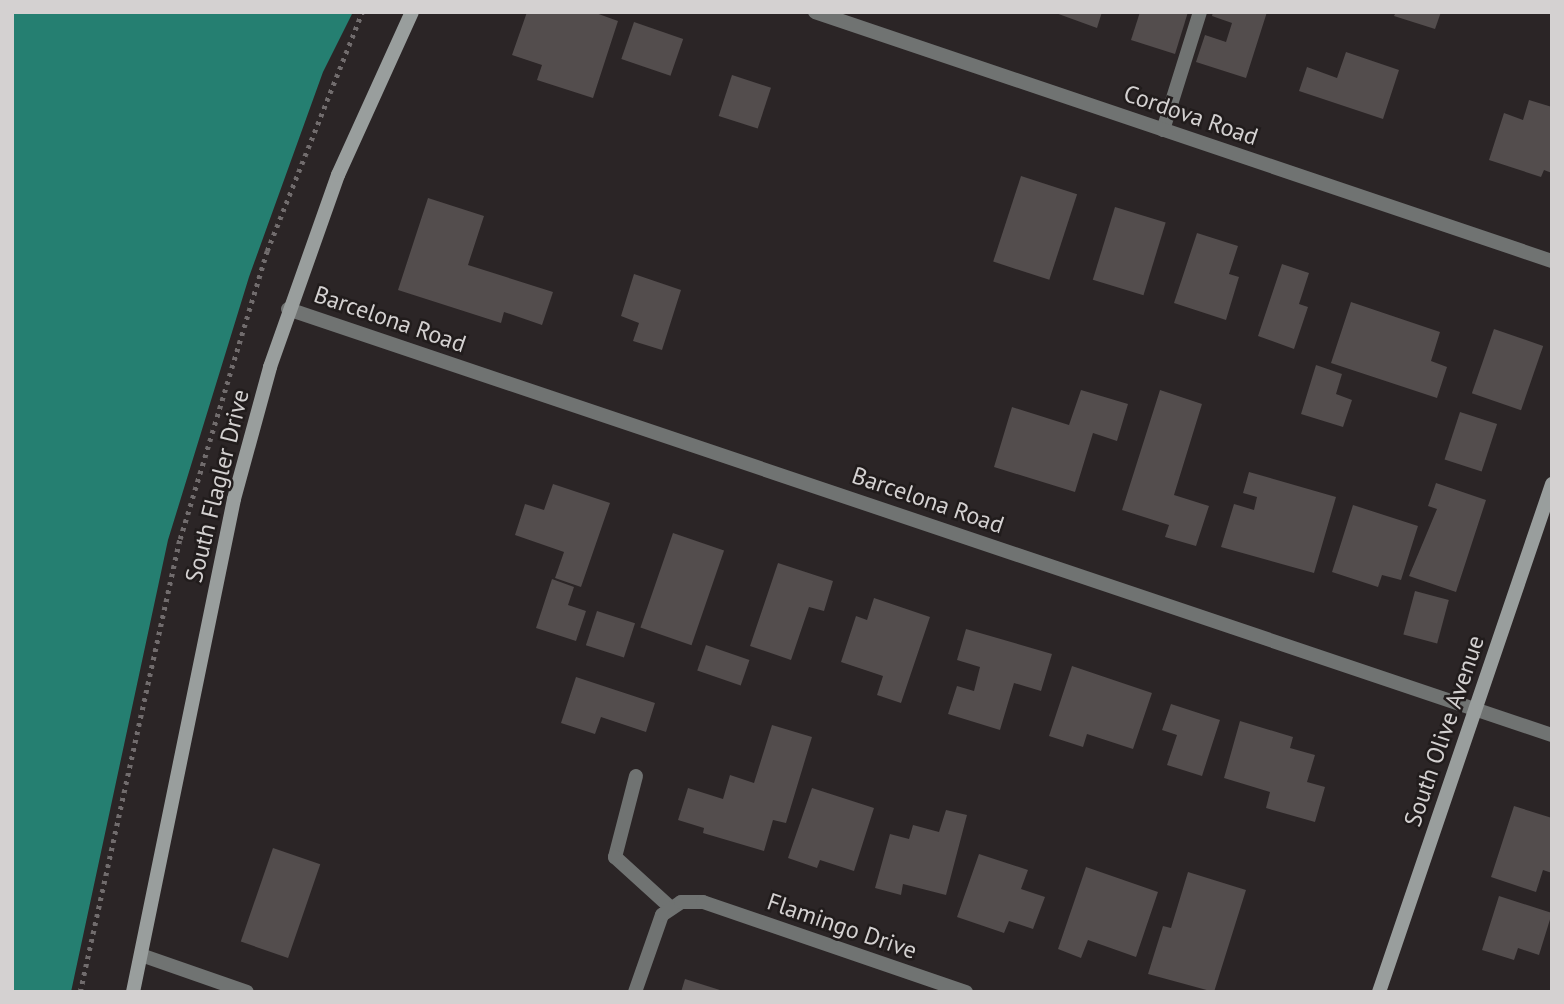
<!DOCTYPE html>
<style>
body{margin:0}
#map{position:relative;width:1564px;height:1004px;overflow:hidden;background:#2b2526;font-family:"PT Sans",sans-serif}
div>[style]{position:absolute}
.water>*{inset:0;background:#257f71}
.building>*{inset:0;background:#534d4d;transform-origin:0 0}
.path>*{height:4.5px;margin-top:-2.25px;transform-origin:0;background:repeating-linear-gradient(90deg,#716c6d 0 3.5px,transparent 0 8.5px)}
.lane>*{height:14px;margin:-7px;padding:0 7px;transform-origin:7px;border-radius:7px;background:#707372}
.street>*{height:14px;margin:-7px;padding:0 7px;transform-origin:7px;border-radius:7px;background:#707372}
.secondary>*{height:14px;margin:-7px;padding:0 7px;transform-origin:7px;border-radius:7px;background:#999e9d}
span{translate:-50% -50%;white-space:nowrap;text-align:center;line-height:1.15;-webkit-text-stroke:5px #211c1c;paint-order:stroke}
.street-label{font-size:24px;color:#d4d1d1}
.frame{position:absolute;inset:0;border:14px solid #d4d1d1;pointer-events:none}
</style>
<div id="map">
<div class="water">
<div style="clip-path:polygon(12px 12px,353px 12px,323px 72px,249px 277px,168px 540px,71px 992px,12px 992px)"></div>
</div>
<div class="building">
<div style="clip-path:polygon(527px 12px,593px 12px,618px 21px,593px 98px,537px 80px,542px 65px,512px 55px)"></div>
<div style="clip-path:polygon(1053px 12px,1102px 12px,1097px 28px)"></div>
<div style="clip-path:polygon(1140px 12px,1188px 12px,1175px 54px,1131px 40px)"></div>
<div style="clip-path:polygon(1213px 12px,1267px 12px,1246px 78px,1196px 62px,1205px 35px,1226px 42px,1232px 23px,1212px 16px)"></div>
<div style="clip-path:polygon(1396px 12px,1441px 12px,1435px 29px,1394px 16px)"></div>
<div style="left:634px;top:22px;width:52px;height:39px;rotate:19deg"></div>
<div style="clip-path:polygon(1346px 52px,1399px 70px,1383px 119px,1299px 91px,1307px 67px,1337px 78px)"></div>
<div style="left:732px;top:75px;width:41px;height:43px;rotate:18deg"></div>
<div style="clip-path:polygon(1529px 100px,1552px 107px,1552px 173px,1544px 170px,1541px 177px,1489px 160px,1504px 113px,1523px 120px)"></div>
<div style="left:1021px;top:176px;width:59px;height:90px;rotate:18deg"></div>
<div style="clip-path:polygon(428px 198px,484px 216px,468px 265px,553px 292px,542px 325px,504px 312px,501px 323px,398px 290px)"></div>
<div style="left:1115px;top:207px;width:53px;height:76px;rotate:17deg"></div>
<div style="clip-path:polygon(1197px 233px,1238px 246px,1229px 274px,1239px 277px,1226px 320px,1174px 303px)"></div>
<div style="clip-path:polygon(1282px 264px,1309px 273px,1299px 304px,1308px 307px,1294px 349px,1258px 336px)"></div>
<div style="clip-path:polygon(634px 274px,681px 290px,662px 350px,633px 341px,639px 323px,621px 316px)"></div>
<div style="clip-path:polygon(1351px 302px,1440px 332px,1431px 361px,1447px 367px,1437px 398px,1331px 363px)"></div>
<div style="left:1494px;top:329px;width:52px;height:68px;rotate:19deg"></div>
<div style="clip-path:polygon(1316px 365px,1342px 374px,1336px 394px,1352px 400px,1343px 427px,1301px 414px)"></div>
<div style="clip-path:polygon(1081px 390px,1128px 404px,1117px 441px,1093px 433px,1075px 492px,994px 467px,1012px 407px,1069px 425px)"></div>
<div style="clip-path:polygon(1160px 390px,1202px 404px,1174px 495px,1209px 506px,1196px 546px,1165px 537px,1169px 525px,1122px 510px)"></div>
<div style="left:1460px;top:412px;width:39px;height:50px;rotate:18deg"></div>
<div style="clip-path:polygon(1249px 472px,1336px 497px,1314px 573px,1221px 547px,1234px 504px,1254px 510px,1257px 497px,1243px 493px)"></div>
<div style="clip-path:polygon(1436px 483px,1486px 500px,1456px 592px,1409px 576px,1437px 509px,1428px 506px)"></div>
<div style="clip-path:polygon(553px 484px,610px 503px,581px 587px,555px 578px,564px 552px,515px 535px,525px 504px,544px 510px)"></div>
<div style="clip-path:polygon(1353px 505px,1418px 526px,1401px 580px,1382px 575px,1378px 587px,1332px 572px)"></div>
<div style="left:673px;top:533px;width:54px;height:100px;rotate:19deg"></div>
<div style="clip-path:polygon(778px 563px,833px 581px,824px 611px,809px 607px,791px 660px,750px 646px)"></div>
<div style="clip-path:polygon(552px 579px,574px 587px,568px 605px,586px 611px,576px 641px,536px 628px)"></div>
<div style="left:1415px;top:591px;width:35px;height:45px;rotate:15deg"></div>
<div style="clip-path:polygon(874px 598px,930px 617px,901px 703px,877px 695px,883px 676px,841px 662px,856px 616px,867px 620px)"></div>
<div style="left:597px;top:611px;width:40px;height:36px;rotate:18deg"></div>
<div style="clip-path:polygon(966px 629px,1052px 654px,1041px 691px,1014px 683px,1000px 730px,948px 714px,957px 686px,974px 691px,980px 667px,957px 660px)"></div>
<div style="left:706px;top:645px;width:46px;height:27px;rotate:19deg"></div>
<div style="clip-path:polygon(1072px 666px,1152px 693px,1133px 749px,1087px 734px,1083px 747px,1049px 736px)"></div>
<div style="clip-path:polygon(576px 677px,655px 703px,646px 732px,601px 717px,595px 734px,561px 723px)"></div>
<div style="clip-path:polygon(1171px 704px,1220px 720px,1202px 776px,1167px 765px,1177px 735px,1162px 730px)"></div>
<div style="clip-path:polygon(1240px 721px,1293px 737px,1290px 748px,1315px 755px,1307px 782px,1325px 787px,1315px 822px,1266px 808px,1270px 792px,1224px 778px)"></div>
<div style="clip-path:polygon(772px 725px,812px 737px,786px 823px,773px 820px,764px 851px,703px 833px,704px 828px,678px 820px,688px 788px,723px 799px,730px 775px,754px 783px)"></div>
<div style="clip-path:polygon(812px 788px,874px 808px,854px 871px,820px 860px,817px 868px,788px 858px)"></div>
<div style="clip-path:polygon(1514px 806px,1552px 818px,1552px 873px,1543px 870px,1536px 892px,1491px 877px)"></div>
<div style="clip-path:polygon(946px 810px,967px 815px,946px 895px,903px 884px,901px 895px,875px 888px,890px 834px,909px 839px,913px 825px,939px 832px)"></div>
<div style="left:273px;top:848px;width:50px;height:99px;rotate:19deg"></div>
<div style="clip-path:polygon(979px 854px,1028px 870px,1021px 889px,1045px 897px,1033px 929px,1009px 921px,1004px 933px,957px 917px)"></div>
<div style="clip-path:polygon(1086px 867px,1158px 892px,1136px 957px,1088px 940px,1081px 958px,1058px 949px)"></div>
<div style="clip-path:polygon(1188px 872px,1246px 890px,1214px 992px,1148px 974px,1163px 926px,1171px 928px)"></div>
<div style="clip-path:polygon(1499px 896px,1552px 913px,1539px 955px,1518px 948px,1514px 960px,1482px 950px)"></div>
<div style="clip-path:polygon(685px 979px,723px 991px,723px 992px,681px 992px)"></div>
</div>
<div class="path">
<div style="left:80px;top:992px;width:464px;rotate:-77.6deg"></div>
<div style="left:180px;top:539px;width:301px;rotate:-73.2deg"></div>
<div style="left:267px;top:251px;width:257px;rotate:-68.3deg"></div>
</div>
<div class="lane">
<div style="left:1163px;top:130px;width:124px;rotate:-72.6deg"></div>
<div style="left:636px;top:776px;width:84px;rotate:104.5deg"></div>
<div style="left:615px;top:857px;width:76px;rotate:42.3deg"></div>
<div style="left:141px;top:955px;width:112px;rotate:19.2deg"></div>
</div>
<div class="street">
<div style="left:815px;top:12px;width:778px;rotate:18.67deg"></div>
<div style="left:288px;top:309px;width:1334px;rotate:18.63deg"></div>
<div style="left:635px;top:992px;width:82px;rotate:-70.7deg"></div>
<div style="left:662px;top:915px;width:23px;rotate:-34deg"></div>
<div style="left:681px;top:902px;width:22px"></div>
<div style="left:703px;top:902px;width:278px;rotate:18.9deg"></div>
</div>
<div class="secondary">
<div style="left:133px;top:992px;width:503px;rotate:-78.42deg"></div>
<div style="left:234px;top:499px;width:137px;rotate:-74.7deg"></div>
<div style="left:270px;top:367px;width:204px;rotate:-70.5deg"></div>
<div style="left:338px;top:175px;width:179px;rotate:-65.6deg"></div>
<div style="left:1379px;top:992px;width:537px;rotate:-71.19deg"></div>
</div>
<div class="street-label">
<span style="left:1191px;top:115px;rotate:19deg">Cordova Road</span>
<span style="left:390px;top:319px;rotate:19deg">Barcelona Road</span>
<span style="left:217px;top:486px;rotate:-76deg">South Flagler Drive</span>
<span style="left:928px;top:500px;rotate:19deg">Barcelona Road</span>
<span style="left:1444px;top:731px;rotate:-71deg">South Olive Avenue</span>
<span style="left:842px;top:926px;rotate:19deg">Flamingo Drive</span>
</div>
<div class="frame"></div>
</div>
